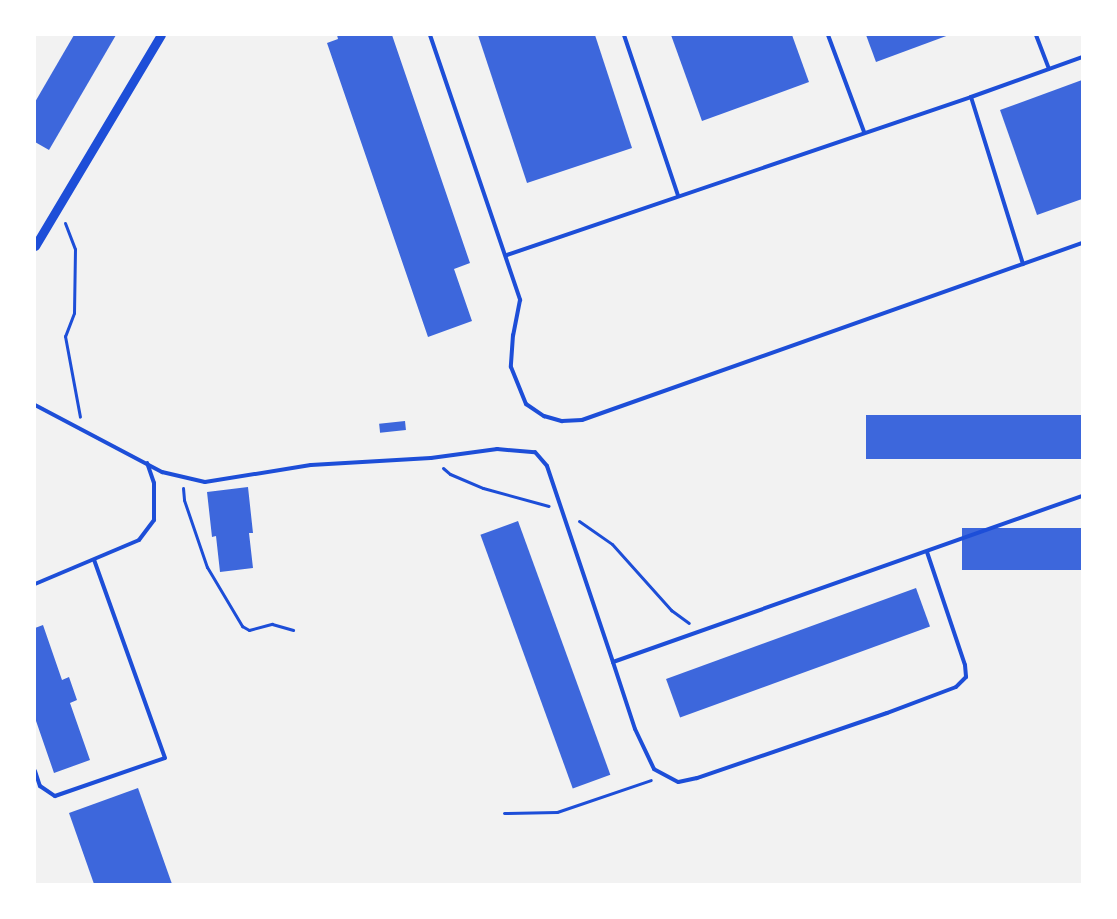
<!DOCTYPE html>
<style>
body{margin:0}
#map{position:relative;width:1117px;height:919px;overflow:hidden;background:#f2f2f2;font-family:"Varela Round",sans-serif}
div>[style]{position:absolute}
.building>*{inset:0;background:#3d67dc;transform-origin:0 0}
.path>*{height:3px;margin:-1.5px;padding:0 1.5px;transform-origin:1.5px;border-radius:1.5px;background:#1d4ed8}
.service>*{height:4px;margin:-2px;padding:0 2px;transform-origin:2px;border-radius:2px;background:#1d4ed8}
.tertiary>*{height:9px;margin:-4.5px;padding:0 4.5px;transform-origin:4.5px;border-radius:4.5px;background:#1d4ed8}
span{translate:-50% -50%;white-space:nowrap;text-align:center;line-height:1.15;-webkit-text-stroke:4px #fff;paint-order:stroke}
.frame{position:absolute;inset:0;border:36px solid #fff;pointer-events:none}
</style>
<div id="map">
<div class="building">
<div style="clip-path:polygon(74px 35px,116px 35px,49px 150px,35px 142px,35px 102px)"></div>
<div style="clip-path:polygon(337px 35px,392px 35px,470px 263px,454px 269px,472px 321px,428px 337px,327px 43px,338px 39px)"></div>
<div style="clip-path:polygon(478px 35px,595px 35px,632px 148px,527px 183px)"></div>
<div style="clip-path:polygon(671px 35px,792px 35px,809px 82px,702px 121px)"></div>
<div style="clip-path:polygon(866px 35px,949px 35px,876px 62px)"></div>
<div style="clip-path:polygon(1082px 80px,1082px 199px,1037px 215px,1000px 110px)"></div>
<div style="left:1082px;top:415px;width:44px;height:216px;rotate:90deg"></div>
<div style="left:405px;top:421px;width:9px;height:26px;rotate:84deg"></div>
<div style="clip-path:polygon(248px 487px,253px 533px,249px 533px,253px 568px,220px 572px,216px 536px,212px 537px,207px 492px)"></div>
<div style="left:518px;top:521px;width:270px;height:40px;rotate:70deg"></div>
<div style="left:1082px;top:528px;width:42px;height:120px;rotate:90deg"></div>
<div style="left:916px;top:588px;width:41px;height:266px;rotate:70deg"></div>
<div style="clip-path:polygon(43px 625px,62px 680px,69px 677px,77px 700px,70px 703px,90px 760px,54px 773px,35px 718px,35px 628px)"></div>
<div style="clip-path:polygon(138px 788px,172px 884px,94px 884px,69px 813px)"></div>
</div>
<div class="path">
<div style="left:65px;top:223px;width:28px;rotate:69deg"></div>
<div style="left:75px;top:249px;width:64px;rotate:90.9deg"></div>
<div style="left:74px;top:313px;width:25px;rotate:111deg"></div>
<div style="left:65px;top:336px;width:82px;rotate:79.5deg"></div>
<div style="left:443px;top:468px;width:9px;rotate:41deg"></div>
<div style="left:450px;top:474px;width:36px;rotate:23deg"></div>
<div style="left:483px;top:488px;width:68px;rotate:15.3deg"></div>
<div style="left:183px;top:488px;width:12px;rotate:85deg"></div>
<div style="left:184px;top:500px;width:71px;rotate:71.1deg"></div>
<div style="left:207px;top:567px;width:69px;rotate:59.3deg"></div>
<div style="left:242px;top:626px;width:8px;rotate:30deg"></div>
<div style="left:249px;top:630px;width:24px;rotate:-15deg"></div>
<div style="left:272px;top:624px;width:22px;rotate:16deg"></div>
<div style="left:579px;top:521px;width:40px;rotate:34.9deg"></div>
<div style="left:612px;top:544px;width:89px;rotate:48.2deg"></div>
<div style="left:671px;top:610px;width:22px;rotate:36deg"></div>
<div style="left:504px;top:813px;width:53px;rotate:-1.1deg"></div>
<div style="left:557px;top:812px;width:99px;rotate:-18.8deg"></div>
</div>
<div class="service">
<div style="left:430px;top:35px;width:280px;rotate:71.2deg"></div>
<div style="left:520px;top:300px;width:36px;rotate:101deg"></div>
<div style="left:513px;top:335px;width:32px;rotate:94deg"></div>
<div style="left:511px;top:367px;width:40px;rotate:68deg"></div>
<div style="left:526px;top:404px;width:22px;rotate:34deg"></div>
<div style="left:544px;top:416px;width:19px;rotate:16deg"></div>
<div style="left:562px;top:421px;width:20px;rotate:-3deg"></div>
<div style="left:582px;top:420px;width:530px;rotate:-19.49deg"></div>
<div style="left:624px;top:35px;width:169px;rotate:71.4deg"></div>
<div style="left:828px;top:35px;width:103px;rotate:69.6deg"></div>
<div style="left:1036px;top:35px;width:36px;rotate:69deg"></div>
<div style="left:971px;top:97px;width:175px;rotate:72.7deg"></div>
<div style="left:507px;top:255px;width:490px;rotate:-18.8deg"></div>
<div style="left:971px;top:97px;width:118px;rotate:-19.8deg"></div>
<div style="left:35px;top:405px;width:144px;rotate:27.8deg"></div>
<div style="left:162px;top:472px;width:44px;rotate:13.1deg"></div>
<div style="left:205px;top:482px;width:107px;rotate:-9.1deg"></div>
<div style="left:311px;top:465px;width:120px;rotate:-3.3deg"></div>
<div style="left:431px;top:458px;width:67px;rotate:-7.8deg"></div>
<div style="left:497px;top:449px;width:38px;rotate:5deg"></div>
<div style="left:535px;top:452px;width:18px;rotate:49deg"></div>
<div style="left:547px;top:466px;width:207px;rotate:71.4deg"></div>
<div style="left:927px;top:552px;width:119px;rotate:71.4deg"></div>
<div style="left:965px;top:665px;width:12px;rotate:85deg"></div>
<div style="left:966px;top:677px;width:14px;rotate:135deg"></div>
<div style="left:956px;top:687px;width:74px;rotate:159.4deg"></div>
<div style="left:887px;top:713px;width:201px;rotate:161.1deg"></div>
<div style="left:697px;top:778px;width:19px;rotate:168deg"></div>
<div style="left:678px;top:782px;width:27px;rotate:-152deg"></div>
<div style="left:654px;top:769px;width:44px;rotate:-115.4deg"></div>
<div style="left:635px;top:729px;width:71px;rotate:-108.2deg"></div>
<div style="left:613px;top:662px;width:498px;rotate:-19.5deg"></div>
<div style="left:35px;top:584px;width:113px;rotate:-22.9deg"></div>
<div style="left:139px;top:540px;width:25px;rotate:-53deg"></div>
<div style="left:154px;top:520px;width:37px;rotate:-90deg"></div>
<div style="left:154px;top:483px;width:21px;rotate:-109deg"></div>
<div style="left:35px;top:771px;width:16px;rotate:72deg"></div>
<div style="left:40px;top:786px;width:18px;rotate:34deg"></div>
<div style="left:55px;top:796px;width:116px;rotate:-19.1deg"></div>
<div style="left:165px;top:758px;width:210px;rotate:-109.7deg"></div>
</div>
<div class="tertiary">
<div style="left:35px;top:246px;width:246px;rotate:-59.2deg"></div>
</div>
<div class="frame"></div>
</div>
